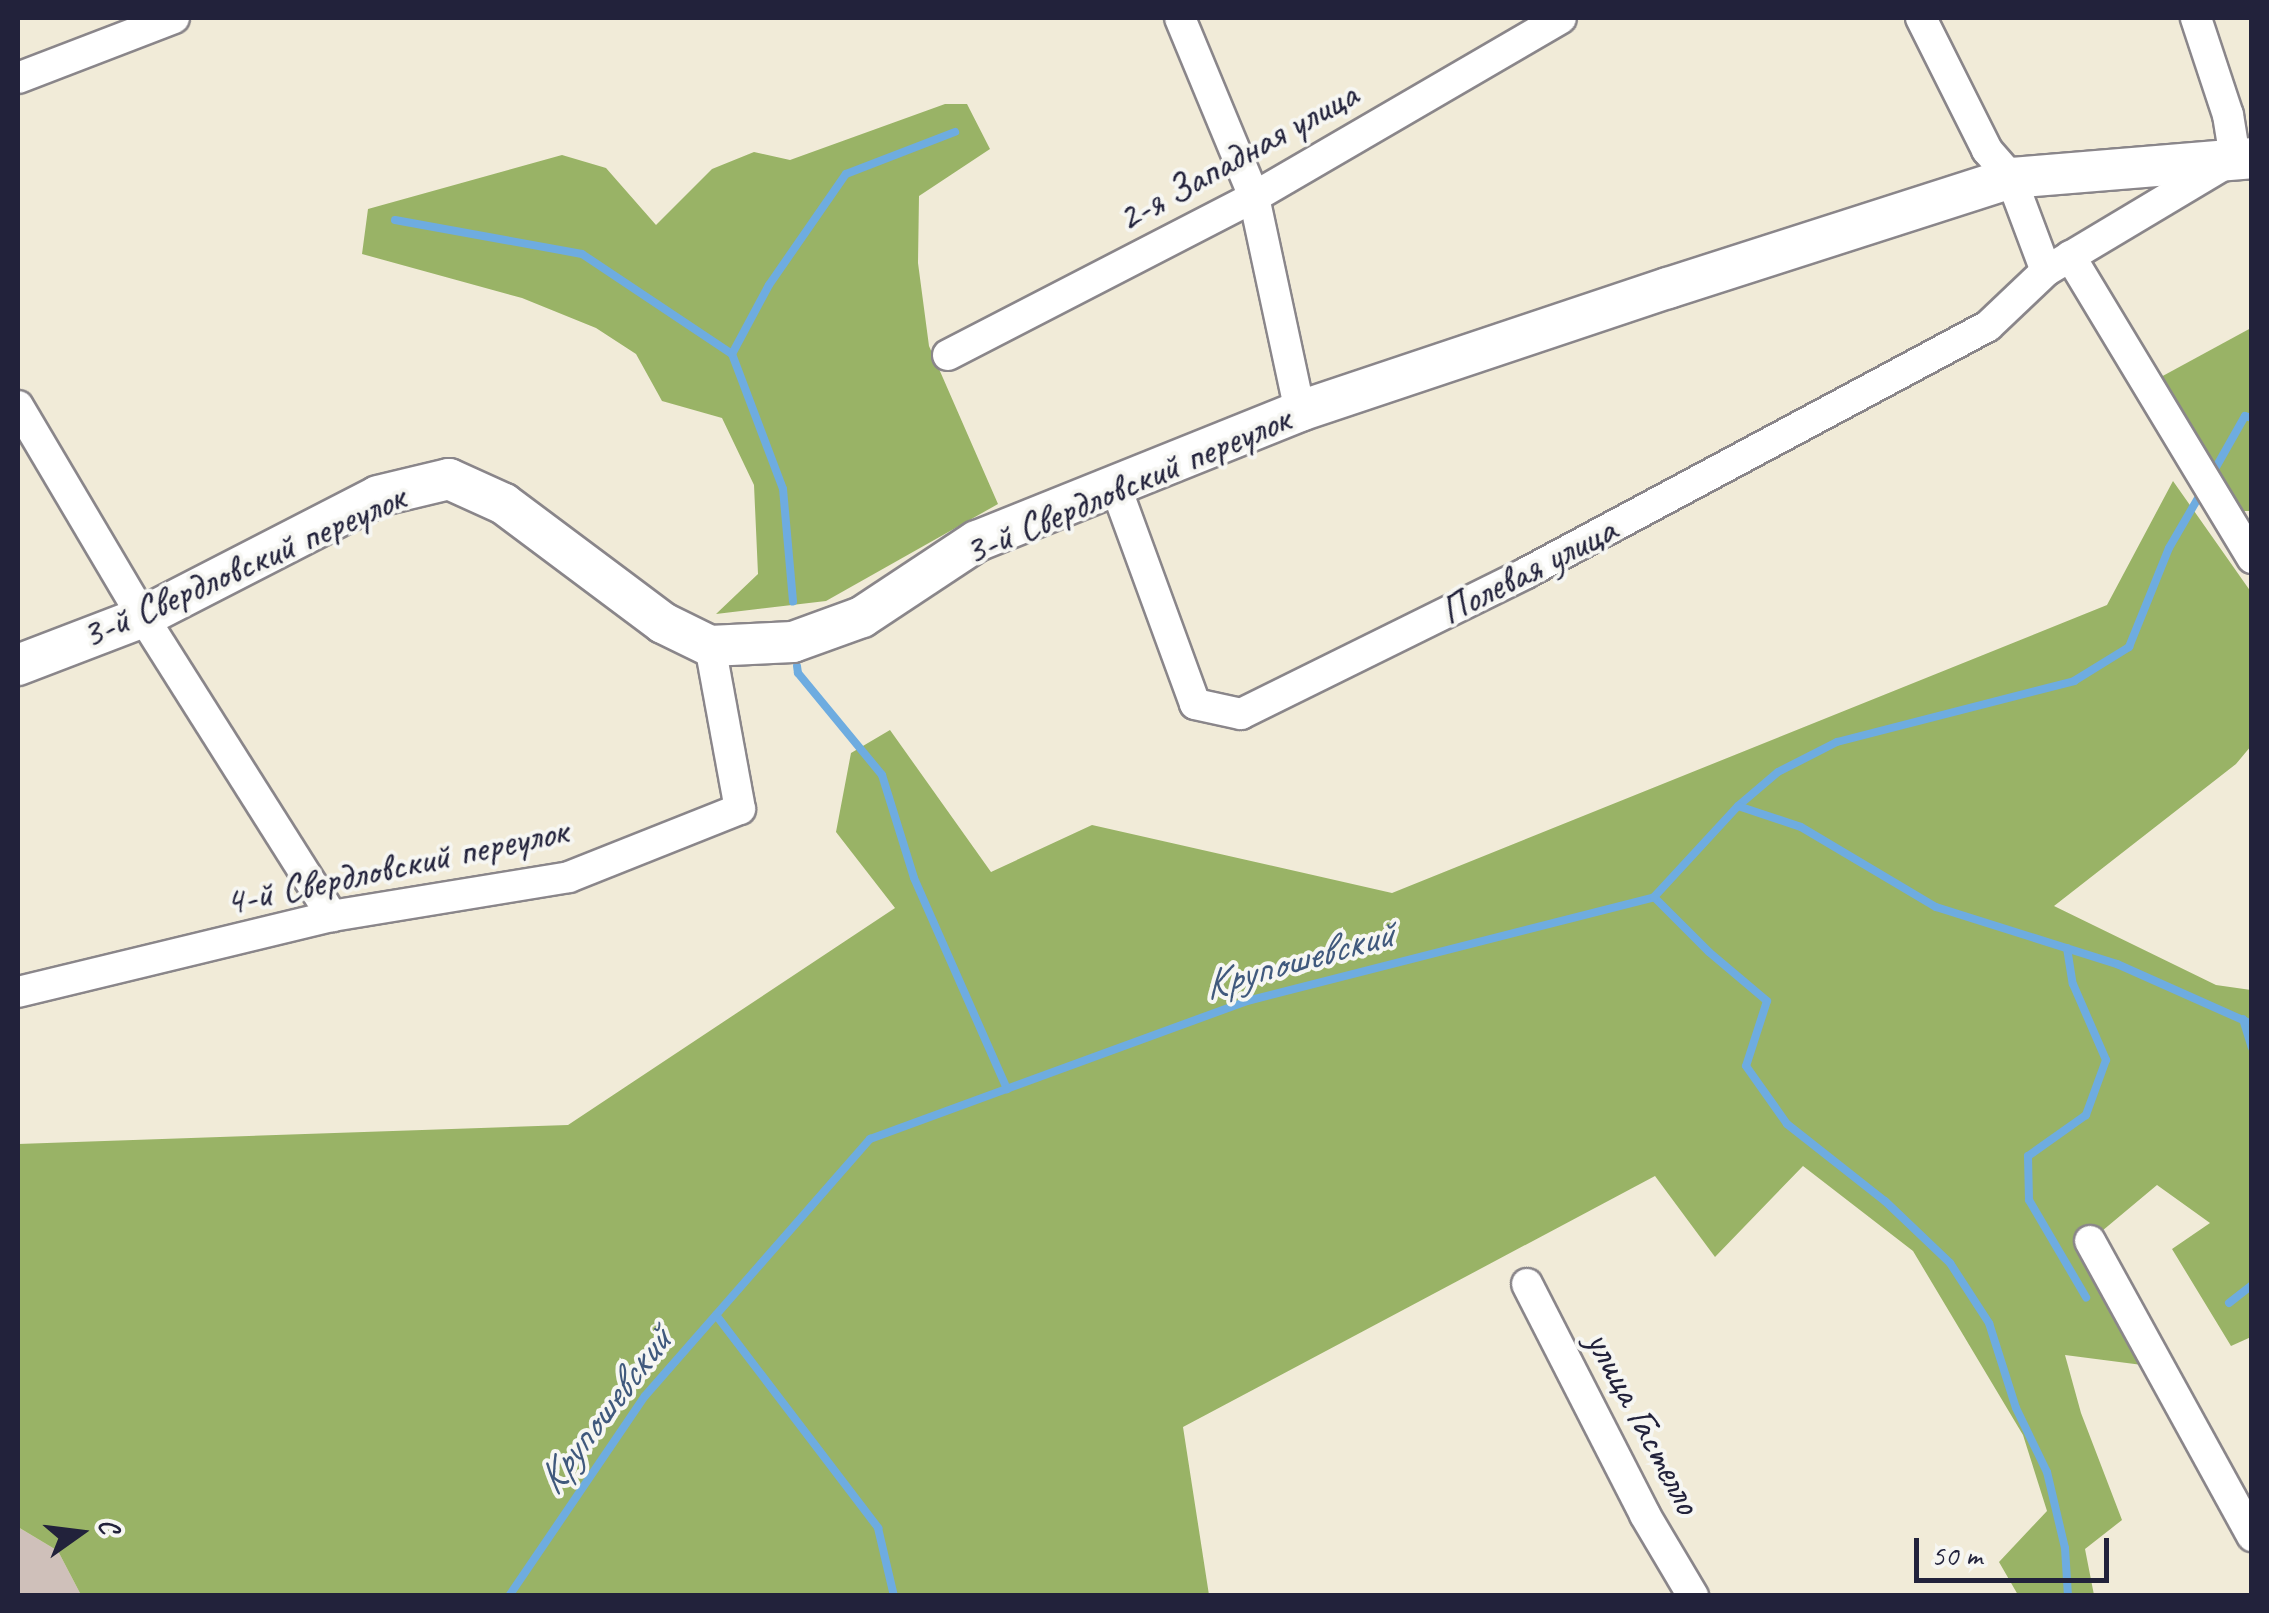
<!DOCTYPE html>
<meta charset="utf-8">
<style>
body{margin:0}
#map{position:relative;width:2269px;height:1613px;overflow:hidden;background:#f1ebd8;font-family:Caveat,sans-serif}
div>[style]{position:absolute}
.industrial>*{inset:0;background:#cfc0ba}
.forest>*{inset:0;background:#99b366}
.stream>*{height:8px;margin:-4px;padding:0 4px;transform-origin:4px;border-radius:4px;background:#6eace0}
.roads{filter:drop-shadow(2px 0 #8a868a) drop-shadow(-2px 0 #8a868a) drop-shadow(0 2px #8a868a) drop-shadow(0 -2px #8a868a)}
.street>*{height:30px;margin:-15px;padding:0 15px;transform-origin:15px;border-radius:15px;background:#fff}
.secondary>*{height:40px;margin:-20px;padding:0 20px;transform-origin:20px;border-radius:20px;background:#fff}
span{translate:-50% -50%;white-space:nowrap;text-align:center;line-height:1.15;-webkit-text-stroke:8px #f6f6f2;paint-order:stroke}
.street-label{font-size:40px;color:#22223b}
.water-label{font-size:42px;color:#40597d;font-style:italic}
.frame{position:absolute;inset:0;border:20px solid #22223b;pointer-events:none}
.north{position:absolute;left:30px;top:1483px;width:100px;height:100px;-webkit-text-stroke:8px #f6f6f2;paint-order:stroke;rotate:76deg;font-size:28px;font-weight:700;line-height:40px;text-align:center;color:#22223b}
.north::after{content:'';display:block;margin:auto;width:35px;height:45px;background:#22223b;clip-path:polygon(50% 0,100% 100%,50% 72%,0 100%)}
.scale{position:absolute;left:1914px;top:1538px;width:195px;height:45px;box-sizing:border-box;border:5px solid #22223b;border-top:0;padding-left:12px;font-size:30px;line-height:35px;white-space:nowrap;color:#22223b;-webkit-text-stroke:8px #f6f6f2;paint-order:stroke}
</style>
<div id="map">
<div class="industrial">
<div style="clip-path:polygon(18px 1527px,58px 1551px,81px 1595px,18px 1596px)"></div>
</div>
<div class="forest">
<div style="clip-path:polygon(945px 104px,967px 104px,990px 149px,919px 196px,918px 263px,929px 346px,998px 504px,826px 601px,716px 614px,758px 574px,754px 485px,722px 418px,662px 401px,636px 354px,596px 328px,522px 298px,362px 254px,368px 209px,562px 155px,606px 168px,656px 225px,712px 169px,754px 152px,790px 160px)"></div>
<div style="clip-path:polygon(2251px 328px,2251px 511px,2244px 511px,2159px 378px)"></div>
<div style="clip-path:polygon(2173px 481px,2251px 592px,2251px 746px,2236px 764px,2054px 906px,2216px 985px,2251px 990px,2251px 1337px,2231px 1346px,2172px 1249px,2210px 1223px,2157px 1185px,2102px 1231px,2078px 1236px,2150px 1366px,2065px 1355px,2081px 1413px,2122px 1520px,2085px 1549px,2094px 1595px,2018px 1595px,1999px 1562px,2047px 1511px,2023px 1435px,1913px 1251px,1803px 1166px,1715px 1257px,1655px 1176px,1183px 1427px,1209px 1595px,81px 1595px,58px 1551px,18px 1527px,18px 1144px,568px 1125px,895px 908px,836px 832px,851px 753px,890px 730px,991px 872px,1092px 825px,1392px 893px,2107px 605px)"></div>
</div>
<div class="stream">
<div style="left:395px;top:220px;width:190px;rotate:10.3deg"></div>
<div style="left:582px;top:254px;width:180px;rotate:33.7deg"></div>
<div style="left:732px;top:354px;width:144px;rotate:69.3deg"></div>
<div style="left:783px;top:489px;width:113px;rotate:84.9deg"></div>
<div style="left:732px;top:354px;width:78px;rotate:-61.8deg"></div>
<div style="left:769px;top:285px;width:135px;rotate:-55.3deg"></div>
<div style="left:846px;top:174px;width:117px;rotate:-21.1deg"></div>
<div style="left:2211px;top:476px;width:69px;rotate:-60.5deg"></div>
<div style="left:2245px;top:416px;width:7px;rotate:16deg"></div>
<div style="left:797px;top:666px;width:7px;rotate:82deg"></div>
<div style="left:798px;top:673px;width:132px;rotate:50.5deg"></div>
<div style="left:882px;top:775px;width:108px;rotate:72.7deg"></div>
<div style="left:914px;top:878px;width:231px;rotate:66.2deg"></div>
<div style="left:1738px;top:806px;width:52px;rotate:-40.4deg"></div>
<div style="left:1778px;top:772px;width:66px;rotate:-27deg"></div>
<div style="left:1837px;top:742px;width:245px;rotate:-14.4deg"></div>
<div style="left:2074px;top:681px;width:65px;rotate:-31.7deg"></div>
<div style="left:2129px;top:647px;width:107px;rotate:-68deg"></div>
<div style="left:2169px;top:548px;width:64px;rotate:-59.8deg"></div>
<div style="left:1654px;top:897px;width:78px;rotate:45deg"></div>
<div style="left:1709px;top:952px;width:76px;rotate:40.2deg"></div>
<div style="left:1767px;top:1001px;width:68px;rotate:107.9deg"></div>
<div style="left:1746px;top:1066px;width:71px;rotate:54.7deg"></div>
<div style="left:1787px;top:1124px;width:125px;rotate:38.2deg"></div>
<div style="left:1885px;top:1201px;width:90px;rotate:43.6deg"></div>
<div style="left:1950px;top:1263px;width:72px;rotate:57deg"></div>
<div style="left:1989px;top:1323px;width:89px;rotate:72.4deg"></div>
<div style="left:2016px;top:1408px;width:71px;rotate:64.2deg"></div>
<div style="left:2047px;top:1472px;width:78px;rotate:76.7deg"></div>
<div style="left:2065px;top:1548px;width:48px;rotate:86.4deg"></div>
<div style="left:2067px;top:948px;width:36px;rotate:81deg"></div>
<div style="left:2073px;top:984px;width:83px;rotate:66.5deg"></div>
<div style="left:2106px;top:1060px;width:59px;rotate:110deg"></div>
<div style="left:2086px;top:1115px;width:71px;rotate:144.7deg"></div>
<div style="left:2028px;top:1156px;width:44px;rotate:88.7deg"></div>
<div style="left:2029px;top:1200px;width:113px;rotate:59.6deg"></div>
<div style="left:2243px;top:1019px;width:30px;rotate:73deg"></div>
<div style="left:2229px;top:1303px;width:29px;rotate:-38deg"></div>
<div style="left:716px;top:1315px;width:268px;rotate:52.7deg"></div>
<div style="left:878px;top:1528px;width:70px;rotate:76.8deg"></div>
<div style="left:509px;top:1596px;width:242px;rotate:-55.8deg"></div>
<div style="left:645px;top:1396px;width:342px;rotate:-48.8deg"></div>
<div style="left:870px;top:1139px;width:401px;rotate:-20.1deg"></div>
<div style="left:1247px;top:1001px;width:420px;rotate:-14.3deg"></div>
<div style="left:1654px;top:897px;width:124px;rotate:-47.3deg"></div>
<div style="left:1738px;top:806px;width:66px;rotate:18.4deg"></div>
<div style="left:1801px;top:827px;width:157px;rotate:30.7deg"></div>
<div style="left:1936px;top:907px;width:190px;rotate:17.5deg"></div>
<div style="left:2117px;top:964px;width:148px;rotate:24deg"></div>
</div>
<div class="roads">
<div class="street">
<div style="left:1180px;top:18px;width:194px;rotate:67.5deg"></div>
<div style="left:1254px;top:197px;width:219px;rotate:77.9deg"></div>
<div style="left:1921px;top:18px;width:148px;rotate:63.4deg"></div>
<div style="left:1987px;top:150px;width:37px;rotate:49deg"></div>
<div style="left:2011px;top:178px;width:99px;rotate:69.4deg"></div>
<div style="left:2046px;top:271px;width:220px;rotate:-30.9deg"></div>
<div style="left:2235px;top:158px;width:44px;rotate:-99.2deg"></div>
<div style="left:2228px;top:115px;width:102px;rotate:-108.3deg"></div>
<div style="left:18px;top:78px;width:167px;rotate:-21deg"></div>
<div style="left:2070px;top:256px;width:353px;rotate:58.9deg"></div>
<div style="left:948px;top:355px;width:344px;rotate:-27.3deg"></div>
<div style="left:1254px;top:197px;width:355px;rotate:-30.2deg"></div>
<div style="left:18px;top:406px;width:245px;rotate:59.4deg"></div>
<div style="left:143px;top:617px;width:354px;rotate:57.7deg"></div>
<div style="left:1115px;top:485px;width:233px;rotate:69.9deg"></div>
<div style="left:1195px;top:704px;width:47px;rotate:12.3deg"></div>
<div style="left:1241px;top:714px;width:318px;rotate:-26.3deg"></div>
<div style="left:1526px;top:573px;width:524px;rotate:-28.13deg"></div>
<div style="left:1988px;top:326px;width:80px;rotate:-43.5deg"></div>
<div style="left:18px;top:992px;width:323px;rotate:-13.6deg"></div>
<div style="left:332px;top:916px;width:240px;rotate:-9.3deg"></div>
<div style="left:569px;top:877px;width:184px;rotate:-21.7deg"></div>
<div style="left:740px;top:809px;width:166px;rotate:-100.4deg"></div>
<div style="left:2090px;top:1241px;width:337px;rotate:61.2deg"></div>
<div style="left:1527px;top:1284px;width:259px;rotate:62.9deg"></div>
<div style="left:1645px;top:1515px;width:94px;rotate:59.3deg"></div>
</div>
<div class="secondary">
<div style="left:18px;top:665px;width:134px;rotate:-21deg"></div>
<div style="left:143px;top:617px;width:264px;rotate:-27.2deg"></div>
<div style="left:378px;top:496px;width:73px;rotate:-13.5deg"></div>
<div style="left:449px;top:479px;width:60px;rotate:24.4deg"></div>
<div style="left:504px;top:504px;width:199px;rotate:36.8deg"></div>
<div style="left:663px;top:623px;width:52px;rotate:26.1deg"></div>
<div style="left:710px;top:646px;width:83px;rotate:-2.8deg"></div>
<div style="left:793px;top:642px;width:73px;rotate:-19.9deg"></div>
<div style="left:862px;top:617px;width:138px;rotate:-33.5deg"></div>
<div style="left:977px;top:541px;width:348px;rotate:-21.9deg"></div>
<div style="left:1300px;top:411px;width:388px;rotate:-18.5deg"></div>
<div style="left:1668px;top:288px;width:360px;rotate:-17.8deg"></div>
<div style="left:2011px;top:178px;width:242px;rotate:-4.7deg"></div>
</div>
</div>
<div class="street-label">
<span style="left:1237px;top:156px;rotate:-29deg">2-я Западная улица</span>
<span style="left:1127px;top:485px;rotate:-23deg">3-й Свердловский переулок</span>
<span style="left:243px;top:566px;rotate:-24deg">3-й Свердловский переулок</span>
<span style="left:1528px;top:570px;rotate:-27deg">Полевая улица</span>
<span style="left:396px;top:866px;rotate:-12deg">4-й Свердловский переулок</span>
<span style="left:1644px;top:1422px;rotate:62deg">улица Гастелло</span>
</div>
<div class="water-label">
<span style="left:1298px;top:960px;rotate:-16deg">Крупошевский</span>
<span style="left:604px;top:1411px;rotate:-53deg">Крупошевский</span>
</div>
<div class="frame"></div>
<div class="north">С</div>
<div class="scale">50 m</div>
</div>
